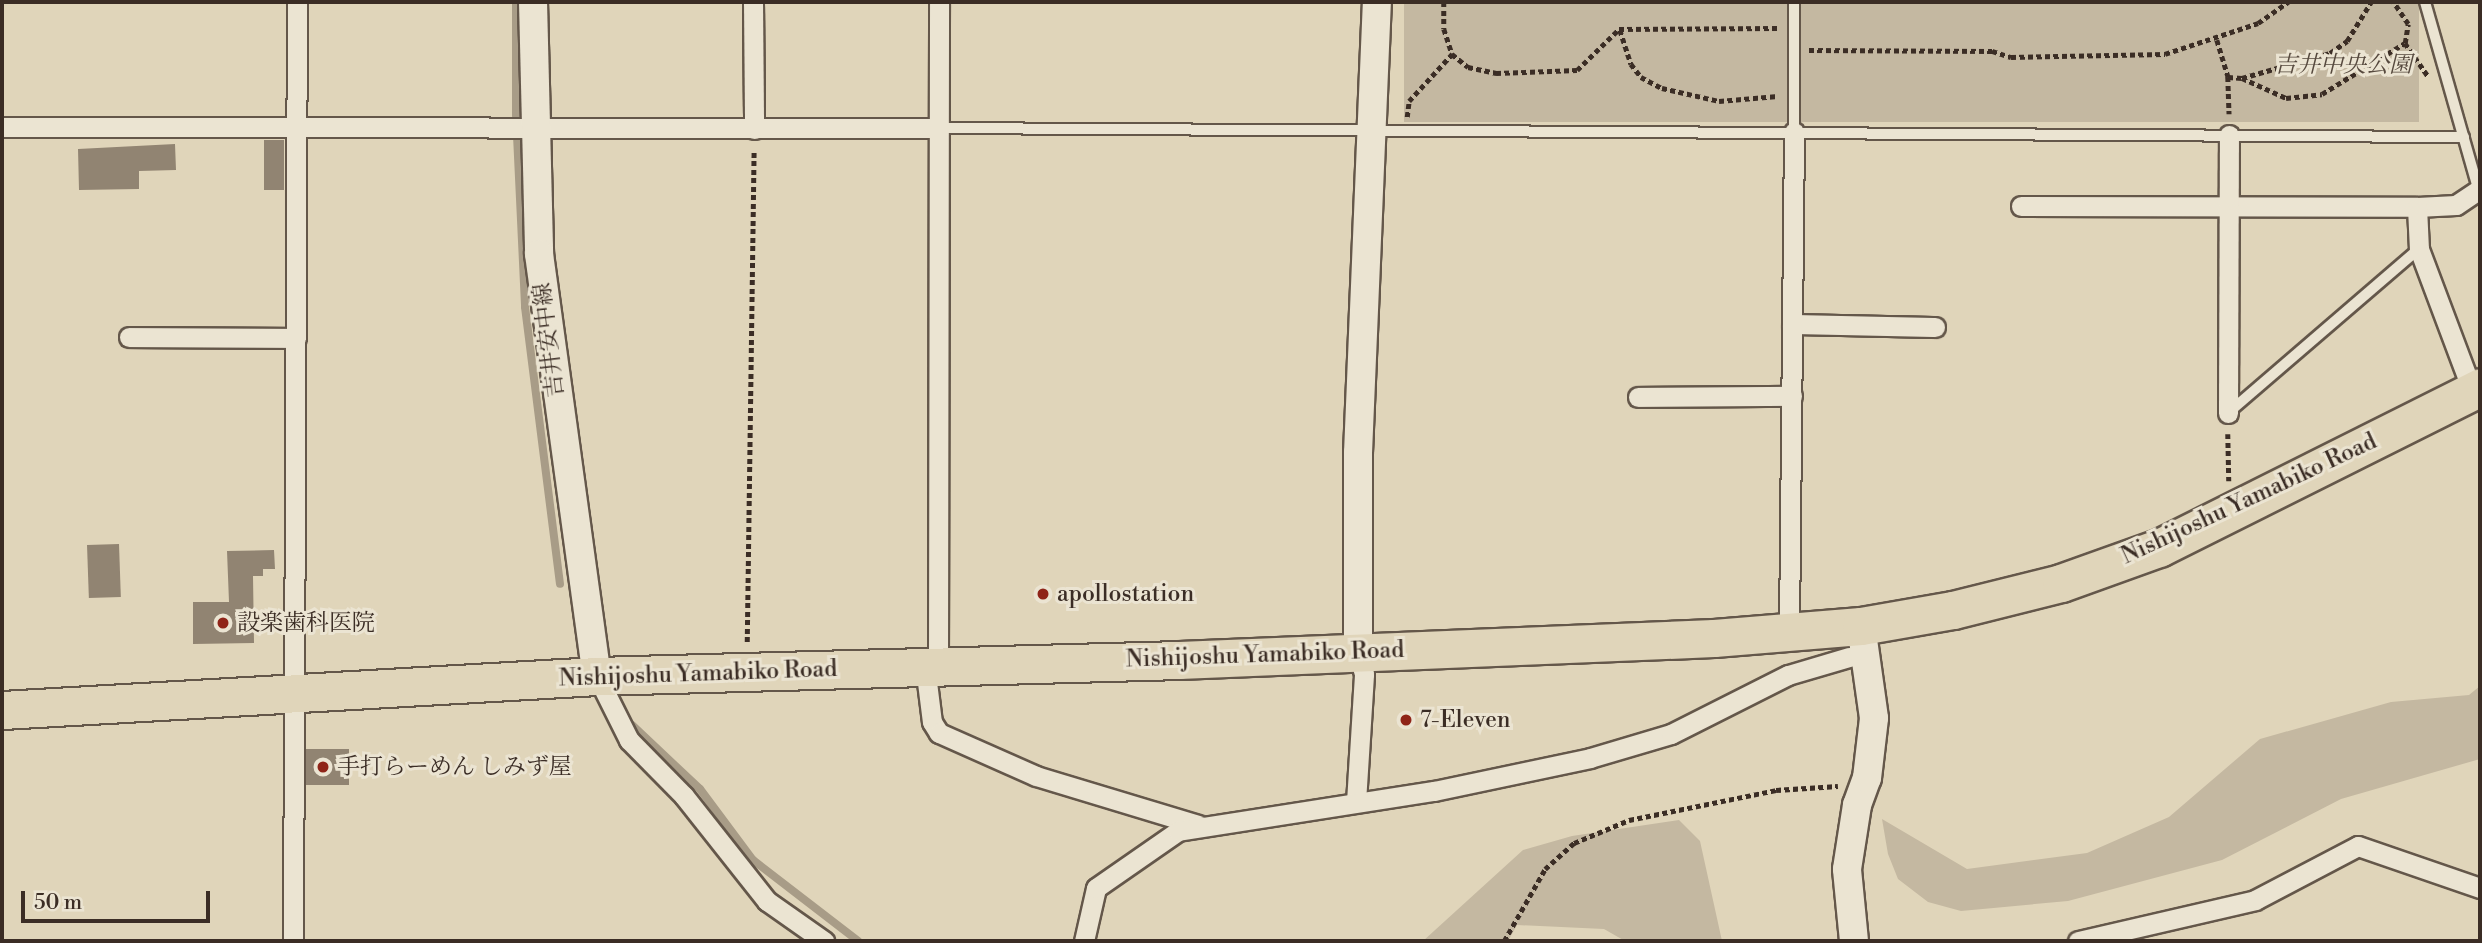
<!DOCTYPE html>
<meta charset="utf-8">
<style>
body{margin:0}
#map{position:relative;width:2482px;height:943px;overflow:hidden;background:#e0d5ba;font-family:"Libre Bodoni","Noto Serif JP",serif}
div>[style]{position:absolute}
.green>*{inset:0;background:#c4b8a1;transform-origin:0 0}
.stream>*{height:8px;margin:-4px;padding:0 4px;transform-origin:4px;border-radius:4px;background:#a89c87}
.building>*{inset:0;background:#918472;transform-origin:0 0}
.path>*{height:4.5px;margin-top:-2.25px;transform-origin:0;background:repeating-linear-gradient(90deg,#3b2d25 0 5px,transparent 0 8.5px)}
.roads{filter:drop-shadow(2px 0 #64574a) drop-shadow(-2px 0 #64574a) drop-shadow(0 2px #64574a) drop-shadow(0 -2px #64574a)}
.lane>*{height:10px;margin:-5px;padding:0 5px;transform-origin:5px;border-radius:5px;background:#ebe4d2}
.street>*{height:19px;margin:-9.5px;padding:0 9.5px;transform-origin:9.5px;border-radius:9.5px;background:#ebe4d2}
.secondary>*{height:28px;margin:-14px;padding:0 14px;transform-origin:14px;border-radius:14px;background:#ebe4d2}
.highway>*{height:37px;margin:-18.5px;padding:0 18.5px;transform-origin:18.5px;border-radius:18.5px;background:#e0d5ba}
.dots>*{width:19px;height:19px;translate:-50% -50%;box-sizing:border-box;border:4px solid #ebe4d2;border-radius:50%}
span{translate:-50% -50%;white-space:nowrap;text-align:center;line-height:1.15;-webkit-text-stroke:6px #ebe4d2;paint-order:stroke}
.park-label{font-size:23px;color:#56493e;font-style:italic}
.street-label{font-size:23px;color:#3b2d25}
.poi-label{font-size:23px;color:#3b2d25}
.left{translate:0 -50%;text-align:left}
.frame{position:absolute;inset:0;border:4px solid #3b2d25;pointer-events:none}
.scale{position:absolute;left:21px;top:891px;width:189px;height:32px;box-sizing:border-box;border:4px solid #3b2d25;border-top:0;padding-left:9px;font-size:21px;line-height:24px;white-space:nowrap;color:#3b2d25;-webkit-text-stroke:5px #ebe4d2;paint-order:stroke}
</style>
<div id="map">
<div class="green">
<div style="left:1404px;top:2px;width:1015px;height:120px"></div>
<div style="clip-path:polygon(2480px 686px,2480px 759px,2341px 799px,2222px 860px,2068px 901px,1961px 911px,1928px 902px,1898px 879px,1888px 854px,1882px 819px,1967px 869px,2087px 853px,2169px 817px,2260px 739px,2391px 702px,2469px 695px)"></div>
<div style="clip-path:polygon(1679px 820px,1700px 841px,1722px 941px,1625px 941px,1604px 929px,1517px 925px,1508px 941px,1423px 941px,1523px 850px,1572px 836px)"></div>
</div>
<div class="stream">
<div style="left:516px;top:2px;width:112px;rotate:90deg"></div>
<div style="left:516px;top:114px;width:193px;rotate:87.3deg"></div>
<div style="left:525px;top:307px;width:279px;rotate:82.8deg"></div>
<div style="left:632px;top:725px;width:93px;rotate:43.3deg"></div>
<div style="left:700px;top:789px;width:89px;rotate:53.3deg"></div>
<div style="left:753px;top:860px;width:133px;rotate:37.6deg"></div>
</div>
<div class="building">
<div style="left:264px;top:140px;width:20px;height:50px"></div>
<div style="clip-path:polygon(175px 144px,176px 170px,139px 171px,139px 189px,79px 190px,78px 149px)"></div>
<div style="left:119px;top:544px;width:53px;height:32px;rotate:88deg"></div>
<div style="clip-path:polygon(274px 550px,275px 569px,263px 569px,263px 576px,253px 576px,254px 643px,193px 644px,193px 602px,229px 602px,227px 551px)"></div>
<div style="left:306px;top:749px;width:43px;height:36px"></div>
</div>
<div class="path">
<div style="left:1444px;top:2px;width:27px;rotate:90deg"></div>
<div style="left:1444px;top:29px;width:26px;rotate:72deg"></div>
<div style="left:1452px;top:54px;width:21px;rotate:39deg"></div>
<div style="left:1468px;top:67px;width:29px;rotate:12deg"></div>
<div style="left:1496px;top:73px;width:81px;rotate:-2.1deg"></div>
<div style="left:1577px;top:70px;width:59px;rotate:-44.3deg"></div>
<div style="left:1619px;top:29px;width:159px;rotate:-0.4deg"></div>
<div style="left:1620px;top:30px;width:36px;rotate:72deg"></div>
<div style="left:1631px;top:64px;width:16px;rotate:52deg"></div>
<div style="left:1641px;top:77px;width:24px;rotate:28deg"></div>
<div style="left:1662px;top:88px;width:58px;rotate:12.8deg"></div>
<div style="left:1719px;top:101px;width:59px;rotate:-4.8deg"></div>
<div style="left:2217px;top:40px;width:39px;rotate:73deg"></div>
<div style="left:2228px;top:77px;width:37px;rotate:88deg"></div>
<div style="left:2405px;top:43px;width:40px;rotate:55.1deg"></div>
<div style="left:1809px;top:50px;width:183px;rotate:0.3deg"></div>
<div style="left:1992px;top:51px;width:20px;rotate:18deg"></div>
<div style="left:2011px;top:57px;width:154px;rotate:-1.1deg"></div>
<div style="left:2165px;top:54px;width:98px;rotate:-18.4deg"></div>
<div style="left:2258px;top:23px;width:37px;rotate:-35deg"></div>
<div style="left:2228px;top:77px;width:14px;rotate:4deg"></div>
<div style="left:2242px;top:78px;width:48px;rotate:24.4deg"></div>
<div style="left:2286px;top:98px;width:36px;rotate:-6deg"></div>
<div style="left:2322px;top:94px;width:97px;rotate:-31.6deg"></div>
<div style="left:2405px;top:43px;width:19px;rotate:-81deg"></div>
<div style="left:2408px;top:24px;width:27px;rotate:-124deg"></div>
<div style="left:2242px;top:78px;width:91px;rotate:-15.9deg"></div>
<div style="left:2330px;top:53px;width:21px;rotate:-35deg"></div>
<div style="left:2347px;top:41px;width:46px;rotate:-58.4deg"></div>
<div style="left:1407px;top:117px;width:16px;rotate:-83deg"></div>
<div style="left:1409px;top:101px;width:64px;rotate:-47.5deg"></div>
<div style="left:2228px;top:434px;width:47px;rotate:88.8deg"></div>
<div style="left:747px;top:642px;width:492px;rotate:-89.2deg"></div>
<div style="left:1504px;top:941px;width:83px;rotate:-60.3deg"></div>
<div style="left:1545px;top:869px;width:39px;rotate:-42deg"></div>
<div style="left:1574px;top:843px;width:60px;rotate:-22.7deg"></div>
<div style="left:1629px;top:820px;width:150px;rotate:-11.5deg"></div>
<div style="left:1776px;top:790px;width:62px;rotate:-3.7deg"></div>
</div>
<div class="roads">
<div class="lane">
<div style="left:1794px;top:2px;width:130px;rotate:90deg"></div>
<div style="left:2425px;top:2px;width:197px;rotate:74.1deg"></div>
<div style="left:938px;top:128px;width:1526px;rotate:0.34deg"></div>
<div style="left:2228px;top:413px;width:252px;rotate:-40.7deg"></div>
</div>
<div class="street">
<div style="left:753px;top:2px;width:127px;rotate:89.5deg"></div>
<div style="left:2px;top:127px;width:936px;rotate:0.06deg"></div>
<div style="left:2021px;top:206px;width:396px;rotate:0.1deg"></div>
<div style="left:2417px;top:207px;width:39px;rotate:-3deg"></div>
<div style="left:2456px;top:205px;width:29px;rotate:-34deg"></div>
<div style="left:2417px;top:207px;width:42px;rotate:87.3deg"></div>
<div style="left:2419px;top:249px;width:151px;rotate:69.4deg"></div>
<div style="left:1792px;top:324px;width:143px;rotate:1.2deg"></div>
<div style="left:129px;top:337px;width:167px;rotate:0.3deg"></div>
<div style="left:1638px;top:397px;width:154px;rotate:-0.4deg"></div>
<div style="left:2228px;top:413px;width:278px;rotate:-89.8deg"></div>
<div style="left:1789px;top:632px;width:500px;rotate:-89.43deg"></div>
<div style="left:938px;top:665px;width:663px;rotate:-89.91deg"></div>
<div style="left:925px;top:666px;width:56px;rotate:82.9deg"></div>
<div style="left:932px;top:722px;width:13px;rotate:58deg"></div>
<div style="left:939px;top:733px;width:106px;rotate:23.9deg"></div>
<div style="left:1036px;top:776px;width:169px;rotate:16.8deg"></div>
<div style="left:597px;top:676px;width:72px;rotate:63.4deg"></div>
<div style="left:629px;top:740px;width:78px;rotate:45.5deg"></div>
<div style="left:684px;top:796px;width:134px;rotate:51.7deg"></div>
<div style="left:767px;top:901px;width:70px;rotate:35.1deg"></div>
<div style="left:1356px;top:802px;width:128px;rotate:-86.4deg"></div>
<div style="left:1364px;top:674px;width:22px;rotate:-106deg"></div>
<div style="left:293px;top:941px;width:939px;rotate:-89.76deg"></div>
<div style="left:1084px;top:941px;width:54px;rotate:-77.2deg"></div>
<div style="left:1096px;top:888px;width:100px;rotate:-34.8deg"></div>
<div style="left:1178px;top:831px;width:259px;rotate:-8.9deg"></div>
<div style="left:1434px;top:791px;width:159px;rotate:-11.9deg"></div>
<div style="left:1590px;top:758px;width:84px;rotate:-16.5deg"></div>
<div style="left:1671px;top:734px;width:131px;rotate:-26.8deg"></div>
<div style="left:1788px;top:675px;width:64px;rotate:-16.4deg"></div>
<div style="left:2078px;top:941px;width:182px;rotate:-13deg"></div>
<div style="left:2255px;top:900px;width:116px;rotate:-27.7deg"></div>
<div style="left:2358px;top:846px;width:129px;rotate:19deg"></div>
</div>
<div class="secondary">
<div style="left:533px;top:2px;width:252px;rotate:88.6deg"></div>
<div style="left:539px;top:254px;width:426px;rotate:82.2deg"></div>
<div style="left:1358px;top:653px;width:200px;rotate:-90deg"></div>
<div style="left:1358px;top:453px;width:451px;rotate:-87.6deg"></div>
<div style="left:1854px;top:941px;width:72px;rotate:-95.6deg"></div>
<div style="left:1847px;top:869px;width:65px;rotate:-81.1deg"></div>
<div style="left:1857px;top:805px;width:29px;rotate:-70deg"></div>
<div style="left:1867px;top:778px;width:60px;rotate:-83.3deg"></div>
<div style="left:1874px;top:718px;width:93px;rotate:-98deg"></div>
</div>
<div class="highway">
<div style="left:2px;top:710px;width:596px;rotate:-3.27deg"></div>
<div style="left:597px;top:676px;width:582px;rotate:-1.57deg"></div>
<div style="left:1179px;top:660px;width:535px;rotate:-2.35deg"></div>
<div style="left:1714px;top:638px;width:147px;rotate:-4.7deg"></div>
<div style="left:1861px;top:626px;width:93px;rotate:-9.9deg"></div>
<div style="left:1953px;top:610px;width:111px;rotate:-14deg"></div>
<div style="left:2061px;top:583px;width:104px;rotate:-19.7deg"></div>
<div style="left:2159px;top:548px;width:359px;rotate:-26.6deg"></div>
</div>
</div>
<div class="dots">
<div style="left:1043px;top:594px;background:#8f2418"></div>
<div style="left:223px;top:623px;background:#8f2418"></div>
<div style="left:1406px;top:720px;background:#8f2418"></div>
<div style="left:323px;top:767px;background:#8f2418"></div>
</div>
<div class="park-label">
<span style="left:2343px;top:65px">吉井中央公園</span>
</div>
<div class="street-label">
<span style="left:549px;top:340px;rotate:-97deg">吉井安中線</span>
<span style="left:2249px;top:499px;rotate:-25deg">Nishijoshu Yamabiko Road</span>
<span style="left:1265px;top:655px;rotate:-2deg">Nishijoshu Yamabiko Road</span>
<span style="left:698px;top:674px;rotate:-2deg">Nishijoshu Yamabiko Road</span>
</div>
<div class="poi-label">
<span class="left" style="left:1057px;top:594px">apollostation</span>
<span class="left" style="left:237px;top:623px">設楽歯科医院</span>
<span class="left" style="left:1420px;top:720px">7-Eleven</span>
<span class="left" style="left:337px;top:767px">手打らーめん しみず屋</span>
</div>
<div class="frame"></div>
<div class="scale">50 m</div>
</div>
